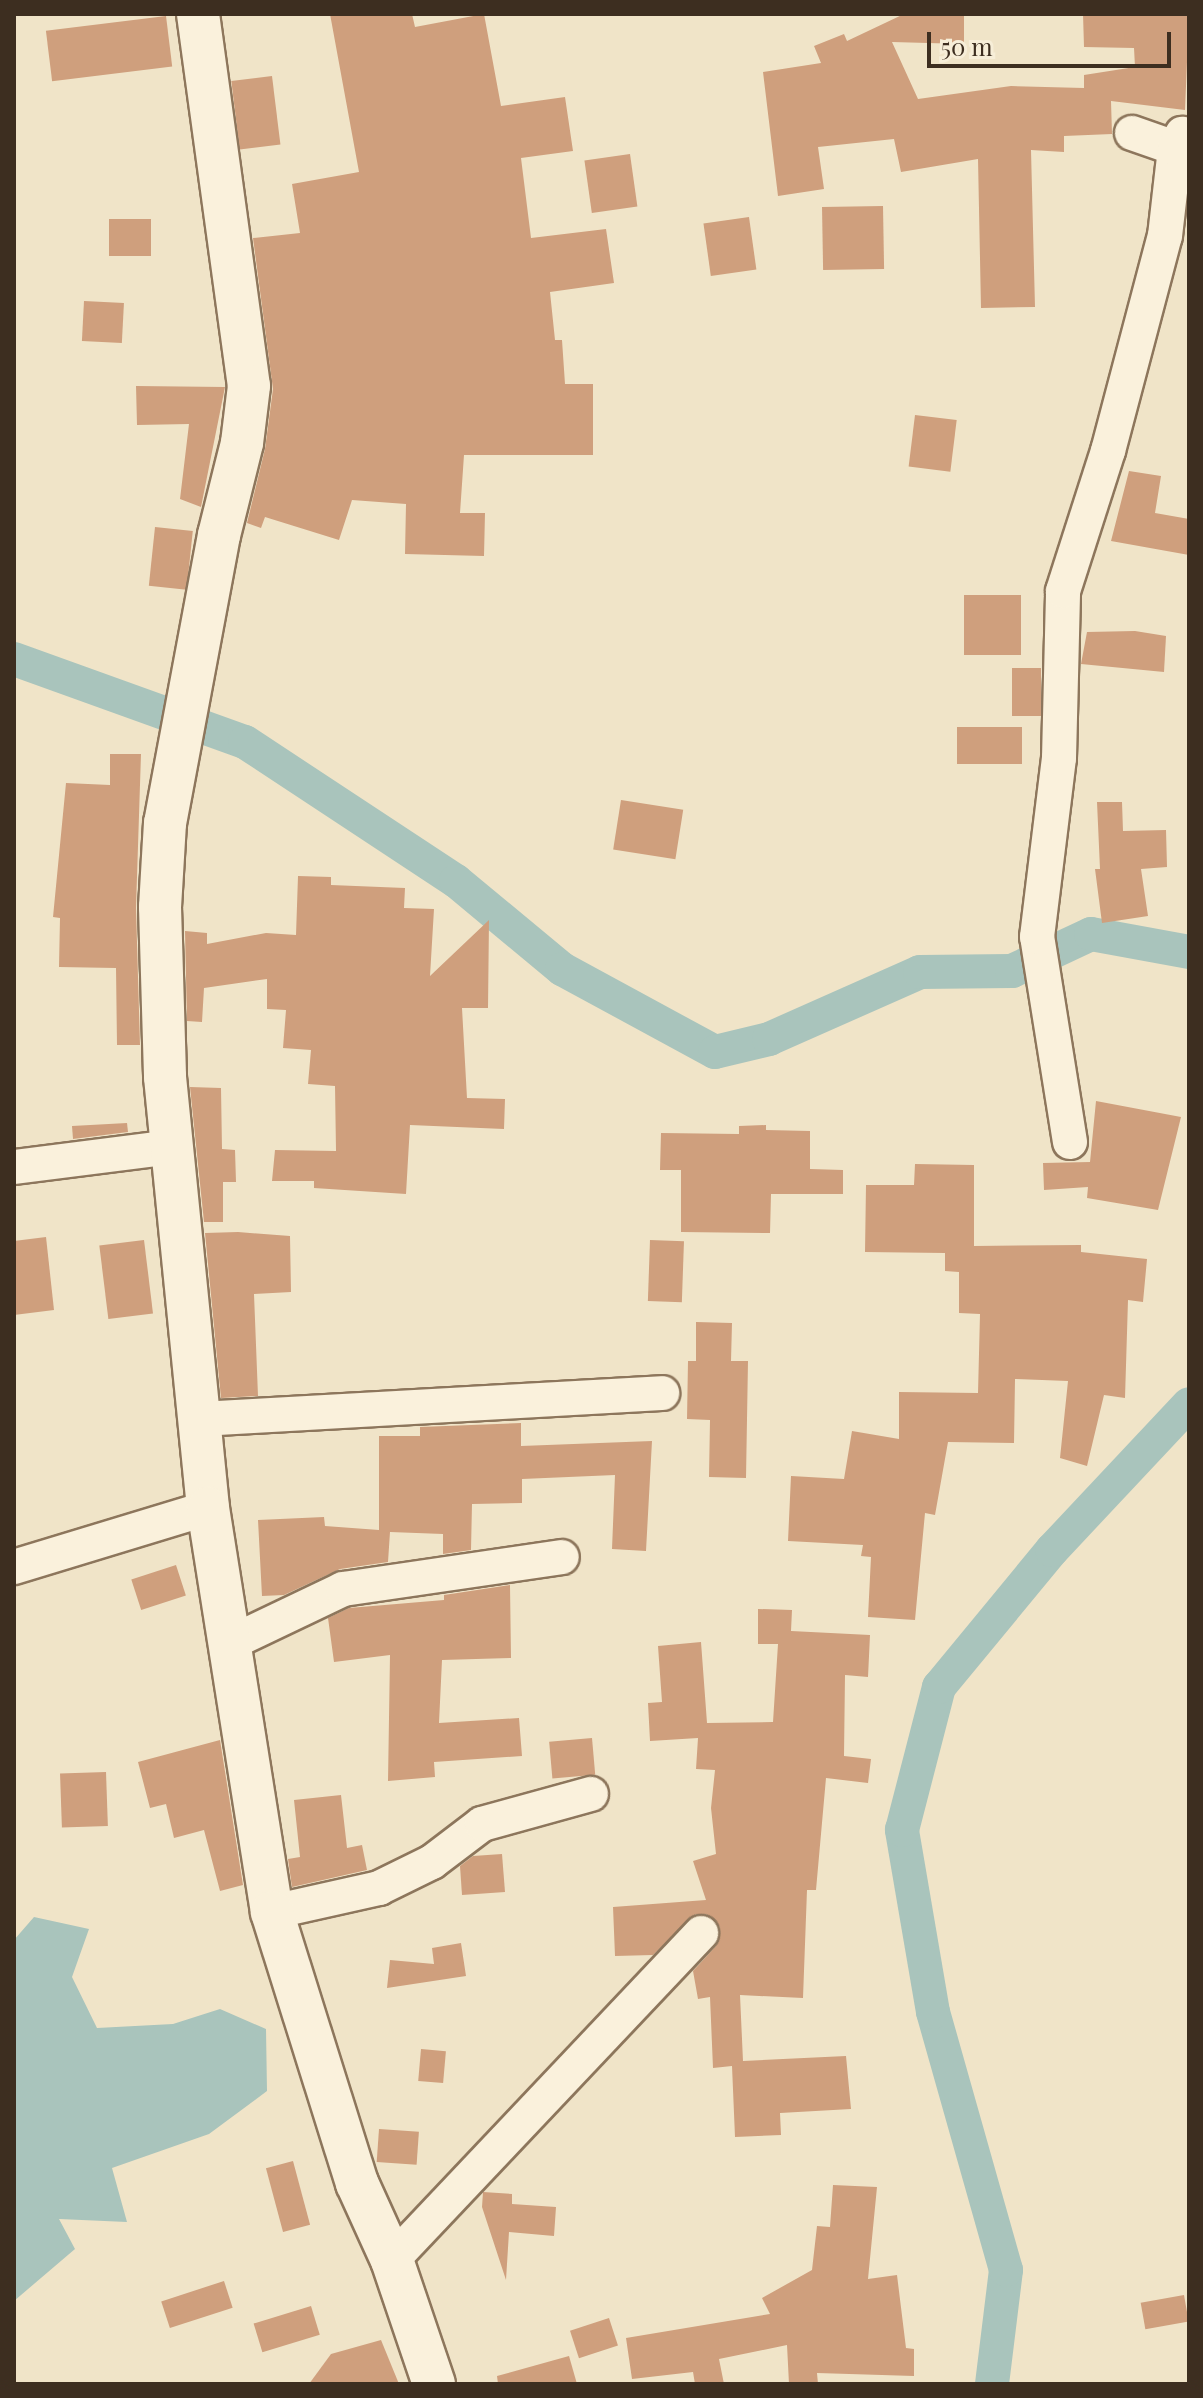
<!DOCTYPE html>
<style>
body{margin:0}
#map{position:relative;width:1203px;height:2398px;overflow:hidden;background:#f0e4c8;font-family:"Playfair Display",serif}
div>[style]{position:absolute}
.water>*{inset:0;background:#a9c4bc}
.canal>*{height:34px;margin:-17px;padding:0 17px;transform-origin:17px;border-radius:17px;background:#a9c4bc}
.building>*{inset:0;background:#cf9f7d;transform-origin:0 0}
.roads{filter:drop-shadow(2px 0 #8d765c) drop-shadow(-2px 0 #8d765c) drop-shadow(0 2px #8d765c) drop-shadow(0 -2px #8d765c)}
.minor>*{height:34px;margin:-17px;padding:0 17px;transform-origin:17px;border-radius:17px;background:#faf1dc}
.tertiary>*{height:42px;margin:-21px;padding:0 21px;transform-origin:21px;border-radius:21px;background:#faf1dc}
span{translate:-50% -50%;white-space:nowrap;text-align:center;line-height:1.15;-webkit-text-stroke:6px #f7eed8;paint-order:stroke}
.frame{position:absolute;inset:0;border:16px solid #3d2e20;pointer-events:none}
.scale{position:absolute;left:927px;top:32px;width:244px;height:36px;box-sizing:border-box;border:4px solid #3d2e20;border-top:0;padding-left:10px;font-size:24px;line-height:28px;white-space:nowrap;color:#3d2e20;-webkit-text-stroke:6px #f7eed8;paint-order:stroke}
</style>
<div id="map">
<div class="water">
<div style="clip-path:polygon(34px 1917px,89px 1929px,72px 1977px,97px 2028px,173px 2024px,220px 2009px,266px 2029px,267px 2091px,209px 2134px,112px 2168px,127px 2222px,59px 2219px,75px 2249px,14px 2301px,14px 1940px)"></div>
</div>
<div class="canal">
<div style="left:14px;top:659px;width:245px;rotate:19.8deg"></div>
<div style="left:245px;top:742px;width:253px;rotate:33.4deg"></div>
<div style="left:456px;top:881px;width:138px;rotate:39.7deg"></div>
<div style="left:562px;top:969px;width:174px;rotate:28.5deg"></div>
<div style="left:715px;top:1052px;width:56px;rotate:-13.5deg"></div>
<div style="left:769px;top:1039px;width:165px;rotate:-23.9deg"></div>
<div style="left:920px;top:972px;width:92px;rotate:-0.6deg"></div>
<div style="left:1012px;top:971px;width:87px;rotate:-25.1deg"></div>
<div style="left:1091px;top:934px;width:100px;rotate:10.4deg"></div>
<div style="left:992px;top:2384px;width:115px;rotate:-83deg"></div>
<div style="left:1006px;top:2270px;width:268px;rotate:-105.8deg"></div>
<div style="left:933px;top:2012px;width:185px;rotate:-99.7deg"></div>
<div style="left:902px;top:1830px;width:148px;rotate:-75.5deg"></div>
<div style="left:939px;top:1687px;width:178px;rotate:-50.5deg"></div>
<div style="left:1052px;top:1550px;width:200px;rotate:-46.8deg"></div>
</div>
<div class="building">
<div style="clip-path:polygon(330px 14px,412px 14px,415px 27px,484px 14px,501px 106px,565px 97px,573px 151px,521px 158px,531px 238px,606px 229px,614px 283px,550px 292px,555px 340px,562px 340px,565px 384px,593px 384px,593px 455px,464px 455px,460px 513px,485px 513px,484px 556px,405px 554px,406px 504px,352px 500px,339px 540px,265px 517px,261px 528px,247px 523px,265px 449px,273px 389px,253px 238px,300px 233px,292px 184px,359px 172px)"></div>
<div style="clip-path:polygon(904px 14px,964px 14px,964px 44px,892px 42px,918px 99px,1011px 86px,1084px 88px,1084px 75px,1135px 67px,1134px 48px,1084px 47px,1083px 14px,1189px 14px,1185px 110px,1111px 101px,1112px 134px,1064px 136px,1064px 152px,1031px 150px,1035px 307px,981px 308px,978px 159px,901px 172px,894px 139px,818px 147px,824px 189px,778px 196px,763px 72px,821px 63px,814px 46px,844px 34px,847px 41px)"></div>
<div style="left:166px;top:16px;width:51px;height:121px;rotate:83deg"></div>
<div style="left:272px;top:76px;width:69px;height:41px;rotate:83deg"></div>
<div style="left:630px;top:154px;width:53px;height:46px;rotate:82deg"></div>
<div style="left:883px;top:206px;width:63px;height:61px;rotate:89deg"></div>
<div style="left:749px;top:217px;width:53px;height:46px;rotate:82deg"></div>
<div style="left:109px;top:219px;width:42px;height:37px"></div>
<div style="left:84px;top:301px;width:40px;height:40px;rotate:3deg"></div>
<div style="clip-path:polygon(136px 386px,225px 387px,201px 507px,180px 499px,189px 424px,137px 425px)"></div>
<div style="left:915px;top:415px;width:42px;height:52px;rotate:7deg"></div>
<div style="clip-path:polygon(1129px 471px,1161px 476px,1155px 513px,1189px 519px,1189px 555px,1111px 541px)"></div>
<div style="left:155px;top:527px;width:38px;height:59px;rotate:6deg"></div>
<div style="left:964px;top:595px;width:57px;height:60px"></div>
<div style="clip-path:polygon(1135px 631px,1166px 636px,1164px 672px,1081px 664px,1087px 632px)"></div>
<div style="left:1012px;top:668px;width:29px;height:48px"></div>
<div style="left:1022px;top:727px;width:37px;height:65px;rotate:90deg"></div>
<div style="clip-path:polygon(110px 754px,141px 754px,136px 908px,140px 1045px,117px 1045px,116px 968px,59px 967px,60px 918px,53px 917px,66px 783px,110px 785px)"></div>
<div style="left:621px;top:800px;width:63px;height:50px;rotate:9deg"></div>
<div style="clip-path:polygon(1097px 802px,1122px 802px,1123px 831px,1166px 830px,1167px 867px,1141px 869px,1148px 916px,1102px 923px,1095px 869px,1100px 869px)"></div>
<div style="clip-path:polygon(298px 876px,331px 877px,331px 885px,405px 888px,404px 908px,434px 909px,430px 976px,489px 920px,488px 1008px,462px 1008px,467px 1098px,505px 1099px,504px 1129px,410px 1125px,406px 1194px,314px 1188px,314px 1181px,272px 1181px,275px 1150px,336px 1151px,335px 1086px,308px 1084px,311px 1050px,283px 1048px,286px 1010px,267px 1009px,267px 979px,204px 988px,202px 1022px,187px 1021px,185px 931px,207px 933px,207px 944px,266px 933px,296px 935px)"></div>
<div style="clip-path:polygon(190px 1087px,221px 1088px,222px 1149px,235px 1150px,236px 1182px,223px 1182px,223px 1222px,204px 1222px)"></div>
<div style="clip-path:polygon(1096px 1101px,1181px 1117px,1158px 1210px,1087px 1198px,1088px 1187px,1044px 1190px,1043px 1163px,1090px 1162px)"></div>
<div style="clip-path:polygon(127px 1123px,128px 1132px,73px 1139px,72px 1126px)"></div>
<div style="clip-path:polygon(766px 1125px,766px 1130px,810px 1131px,810px 1169px,843px 1170px,843px 1194px,771px 1194px,770px 1233px,681px 1232px,681px 1170px,660px 1170px,661px 1133px,739px 1134px,739px 1126px)"></div>
<div style="clip-path:polygon(915px 1164px,974px 1165px,974px 1246px,1081px 1245px,1081px 1252px,1147px 1259px,1143px 1302px,1128px 1300px,1125px 1398px,1104px 1395px,1087px 1466px,1060px 1458px,1068px 1381px,1015px 1379px,1014px 1443px,948px 1442px,935px 1515px,925px 1513px,915px 1620px,868px 1617px,871px 1557px,861px 1556px,863px 1545px,788px 1541px,791px 1476px,844px 1479px,852px 1431px,899px 1439px,899px 1392px,978px 1393px,980px 1314px,959px 1313px,959px 1272px,945px 1271px,945px 1253px,865px 1252px,866px 1185px,914px 1185px)"></div>
<div style="clip-path:polygon(238px 1232px,290px 1236px,291px 1292px,254px 1294px,258px 1396px,221px 1398px,205px 1233px)"></div>
<div style="clip-path:polygon(46px 1237px,54px 1310px,14px 1315px,14px 1241px)"></div>
<div style="left:144px;top:1240px;width:74px;height:45px;rotate:83deg"></div>
<div style="left:650px;top:1240px;width:34px;height:61px;rotate:2deg"></div>
<div style="clip-path:polygon(696px 1322px,732px 1323px,731px 1361px,748px 1361px,746px 1478px,709px 1477px,710px 1420px,687px 1419px,688px 1361px,696px 1361px)"></div>
<div style="clip-path:polygon(521px 1423px,521px 1446px,652px 1441px,646px 1551px,612px 1549px,615px 1475px,522px 1479px,522px 1503px,472px 1504px,471px 1550px,443px 1554px,443px 1534px,390px 1532px,388px 1562px,340px 1569px,284px 1595px,262px 1596px,258px 1520px,324px 1517px,325px 1526px,379px 1530px,379px 1436px,420px 1436px,420px 1427px)"></div>
<div style="left:176px;top:1565px;width:32px;height:47px;rotate:72deg"></div>
<div style="clip-path:polygon(510px 1585px,511px 1658px,442px 1660px,439px 1723px,519px 1718px,522px 1756px,434px 1762px,435px 1777px,388px 1781px,390px 1655px,334px 1662px,328px 1618px,349px 1608px,444px 1600px,444px 1595px)"></div>
<div style="clip-path:polygon(758px 1609px,792px 1610px,791px 1631px,870px 1635px,868px 1677px,845px 1675px,844px 1756px,871px 1759px,868px 1783px,826px 1778px,816px 1890px,807px 1890px,803px 1998px,740px 1995px,743px 2061px,846px 2056px,851px 2109px,780px 2113px,781px 2135px,735px 2137px,732px 2066px,713px 2068px,710px 1997px,698px 1999px,693px 1971px,716px 1946px,720px 1927px,706px 1914px,696px 1914px,653px 1955px,615px 1956px,613px 1907px,706px 1900px,693px 1861px,716px 1854px,711px 1808px,715px 1770px,696px 1769px,698px 1738px,650px 1741px,648px 1703px,662px 1702px,658px 1646px,701px 1642px,707px 1723px,773px 1722px,778px 1644px,758px 1644px)"></div>
<div style="left:592px;top:1738px;width:37px;height:43px;rotate:85deg"></div>
<div style="clip-path:polygon(220px 1740px,243px 1885px,220px 1891px,204px 1830px,174px 1838px,166px 1804px,150px 1808px,138px 1762px)"></div>
<div style="left:106px;top:1772px;width:54px;height:46px;rotate:88deg"></div>
<div style="clip-path:polygon(341px 1795px,347px 1848px,362px 1845px,367px 1870px,292px 1887px,288px 1859px,300px 1857px,294px 1800px)"></div>
<div style="clip-path:polygon(502px 1854px,505px 1892px,462px 1895px,460px 1866px,473px 1856px)"></div>
<div style="clip-path:polygon(461px 1943px,466px 1976px,387px 1988px,390px 1960px,434px 1964px,432px 1948px)"></div>
<div style="left:421px;top:2049px;width:25px;height:32px;rotate:5deg"></div>
<div style="left:379px;top:2129px;width:40px;height:33px;rotate:4deg"></div>
<div style="left:293px;top:2161px;width:66px;height:28px;rotate:75deg"></div>
<div style="clip-path:polygon(833px 2185px,877px 2187px,868px 2279px,897px 2275px,906px 2348px,914px 2349px,914px 2376px,817px 2373px,818px 2384px,789px 2384px,787px 2345px,719px 2359px,724px 2384px,695px 2384px,693px 2372px,632px 2379px,626px 2338px,770px 2314px,762px 2298px,812px 2270px,817px 2226px,830px 2227px)"></div>
<div style="clip-path:polygon(483px 2192px,512px 2194px,512px 2204px,556px 2207px,554px 2236px,509px 2232px,506px 2280px,482px 2207px)"></div>
<div style="left:224px;top:2281px;width:28px;height:66px;rotate:72deg"></div>
<div style="left:1184px;top:2295px;width:27px;height:44px;rotate:80deg"></div>
<div style="left:311px;top:2306px;width:30px;height:60px;rotate:73deg"></div>
<div style="left:609px;top:2318px;width:29px;height:41px;rotate:72deg"></div>
<div style="clip-path:polygon(381px 2340px,399px 2384px,309px 2384px,331px 2354px)"></div>
<div style="clip-path:polygon(569px 2356px,577px 2384px,498px 2384px,497px 2376px)"></div>
</div>
<div class="roads">
<div class="minor">
<div style="left:1132px;top:133px;width:46px;rotate:19.2deg"></div>
<div style="left:1070px;top:1142px;width:208px;rotate:-99.1deg"></div>
<div style="left:1037px;top:937px;width:180px;rotate:-83deg"></div>
<div style="left:1059px;top:758px;width:167px;rotate:-88.6deg"></div>
<div style="left:1063px;top:591px;width:147px;rotate:-72.2deg"></div>
<div style="left:1108px;top:451px;width:222px;rotate:-75.2deg"></div>
<div style="left:1165px;top:236px;width:89px;rotate:-83.5deg"></div>
<div style="left:1175px;top:148px;width:16px;rotate:-63deg"></div>
<div style="left:14px;top:1167px;width:159px;rotate:-7.2deg"></div>
<div style="left:199px;top:1419px;width:464px;rotate:-3.2deg"></div>
<div style="left:14px;top:1567px;width:203px;rotate:-16.9deg"></div>
<div style="left:230px;top:1643px;width:125px;rotate:-25.5deg"></div>
<div style="left:343px;top:1589px;width:221px;rotate:-8.3deg"></div>
<div style="left:272px;top:1912px;width:110px;rotate:-12.6deg"></div>
<div style="left:379px;top:1888px;width:59px;rotate:-26.1deg"></div>
<div style="left:432px;top:1862px;width:63px;rotate:-37.2deg"></div>
<div style="left:482px;top:1824px;width:113px;rotate:-15.4deg"></div>
<div style="left:392px;top:2260px;width:450px;rotate:-46.6deg"></div>
</div>
<div class="tertiary">
<div style="left:198px;top:14px;width:375px;rotate:82.2deg"></div>
<div style="left:249px;top:386px;width:57px;rotate:97deg"></div>
<div style="left:242px;top:443px;width:95px;rotate:104deg"></div>
<div style="left:219px;top:535px;width:293px;rotate:100.6deg"></div>
<div style="left:165px;top:823px;width:84px;rotate:93.4deg"></div>
<div style="left:160px;top:907px;width:170px;rotate:88.3deg"></div>
<div style="left:165px;top:1077px;width:433px;rotate:84.3deg"></div>
<div style="left:208px;top:1508px;width:409px;rotate:81deg"></div>
<div style="left:272px;top:1912px;width:284px;rotate:72.6deg"></div>
<div style="left:357px;top:2183px;width:85px;rotate:65.6deg"></div>
<div style="left:392px;top:2260px;width:131px;rotate:71.3deg"></div>
</div>
</div>
<div class="frame"></div>
<div class="scale">50 m</div>
</div>
